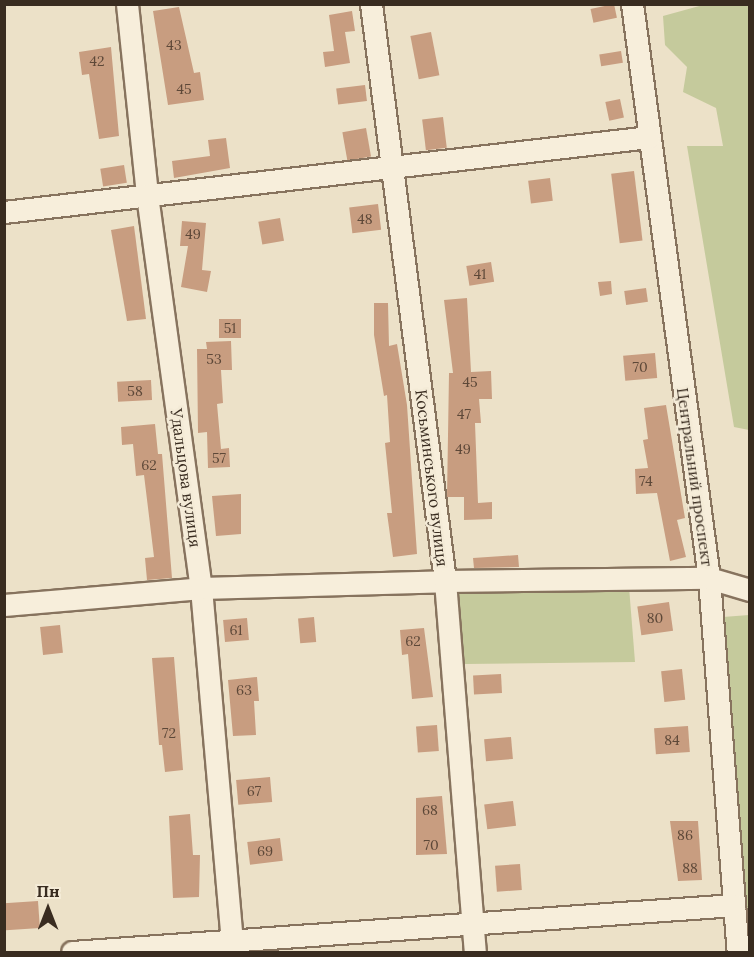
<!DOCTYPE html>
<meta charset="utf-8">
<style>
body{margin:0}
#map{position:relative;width:754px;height:957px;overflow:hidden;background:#ece1c8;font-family:Lora,serif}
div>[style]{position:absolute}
.green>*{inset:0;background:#c5ca9c}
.building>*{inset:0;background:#c89d80;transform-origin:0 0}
.roads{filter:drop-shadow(2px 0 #87735e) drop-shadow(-2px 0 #87735e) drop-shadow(0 2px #87735e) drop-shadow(0 -2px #87735e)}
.minor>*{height:21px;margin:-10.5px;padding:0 10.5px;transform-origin:10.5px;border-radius:10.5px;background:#f7eedb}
span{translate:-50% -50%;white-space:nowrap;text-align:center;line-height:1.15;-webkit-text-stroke:5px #f4ebd7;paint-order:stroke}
.number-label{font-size:14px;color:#5d4838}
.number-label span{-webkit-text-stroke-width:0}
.street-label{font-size:16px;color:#392c20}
.frame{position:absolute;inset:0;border:6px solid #392c20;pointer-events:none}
.north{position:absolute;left:18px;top:879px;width:60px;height:60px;-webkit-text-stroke:4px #f4ebd7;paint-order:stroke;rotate:0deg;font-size:16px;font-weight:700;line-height:24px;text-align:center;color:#392c20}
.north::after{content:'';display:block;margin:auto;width:21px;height:27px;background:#392c20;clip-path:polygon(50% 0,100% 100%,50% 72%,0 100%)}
</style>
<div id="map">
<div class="green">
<div style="clip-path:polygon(703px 5px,749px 5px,749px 430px,734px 427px,687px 146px,723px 146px,716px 108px,683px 92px,687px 67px,665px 45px,663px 16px)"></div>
<div style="clip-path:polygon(629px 587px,635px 662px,465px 664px,455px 597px,460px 591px)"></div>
<div style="clip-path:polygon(749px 615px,750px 615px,749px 952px,723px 617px)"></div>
</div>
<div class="building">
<div style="left:614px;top:4px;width:14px;height:24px;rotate:78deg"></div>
<div style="clip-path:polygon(179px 7px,194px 73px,200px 72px,204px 100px,168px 105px,153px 11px)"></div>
<div style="clip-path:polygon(352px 11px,355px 31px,345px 32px,350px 63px,325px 67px,323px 52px,334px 51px,329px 15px)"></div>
<div style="left:431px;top:32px;width:44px;height:21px;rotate:79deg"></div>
<div style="clip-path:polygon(111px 47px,119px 136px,99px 139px,89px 74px,82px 75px,79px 52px)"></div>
<div style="left:621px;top:51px;width:12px;height:22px;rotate:81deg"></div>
<div style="left:365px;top:85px;width:16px;height:29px;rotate:83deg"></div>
<div style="left:620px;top:99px;width:19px;height:15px;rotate:78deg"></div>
<div style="left:443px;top:117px;width:31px;height:21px;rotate:83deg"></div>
<div style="left:366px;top:128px;width:29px;height:24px;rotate:80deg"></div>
<div style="clip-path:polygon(226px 138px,230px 168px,174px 178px,172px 161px,210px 156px,208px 140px)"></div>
<div style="left:124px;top:165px;width:18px;height:24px;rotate:81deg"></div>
<div style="left:634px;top:171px;width:70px;height:23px;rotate:83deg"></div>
<div style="left:550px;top:178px;width:23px;height:22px;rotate:83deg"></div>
<div style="left:378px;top:204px;width:26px;height:29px;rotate:83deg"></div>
<div style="left:280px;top:218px;width:23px;height:22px;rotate:80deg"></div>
<div style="clip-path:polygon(182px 221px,206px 223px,202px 270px,211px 271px,207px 292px,181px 287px,188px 246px,180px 246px)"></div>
<div style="clip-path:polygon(134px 226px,146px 319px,127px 321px,111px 230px)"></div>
<div style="left:491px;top:262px;width:20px;height:25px;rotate:81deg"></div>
<div style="clip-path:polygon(611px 281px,612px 294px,600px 296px,598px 282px)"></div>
<div style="left:646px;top:288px;width:14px;height:22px;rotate:82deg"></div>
<div style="clip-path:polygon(467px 298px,471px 372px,491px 371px,492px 399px,479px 399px,481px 423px,475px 423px,478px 503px,492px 502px,492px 519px,464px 520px,464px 497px,447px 497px,449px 373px,453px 373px,444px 300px)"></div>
<div style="clip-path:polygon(374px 303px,388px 303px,389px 346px,397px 344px,407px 405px,417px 554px,393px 557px,387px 513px,392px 513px,385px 443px,390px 442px,387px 395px,384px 396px,374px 335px)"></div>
<div style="left:219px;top:319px;width:22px;height:19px"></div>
<div style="clip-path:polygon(231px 341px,232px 370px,221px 370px,223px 403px,217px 404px,221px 449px,229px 448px,230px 467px,208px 468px,207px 432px,198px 433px,197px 349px,207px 349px,206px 342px)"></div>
<div style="left:655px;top:353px;width:25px;height:32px;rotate:85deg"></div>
<div style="left:151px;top:380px;width:20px;height:34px;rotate:87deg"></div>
<div style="clip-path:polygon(666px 405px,685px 518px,677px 520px,686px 557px,670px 561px,657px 493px,636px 494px,635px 469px,648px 468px,643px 440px,648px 439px,644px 408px)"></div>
<div style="clip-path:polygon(155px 424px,158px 454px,162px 454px,172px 578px,147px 580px,145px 558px,154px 557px,144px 475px,136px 476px,133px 444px,122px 445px,121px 427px)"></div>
<div style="clip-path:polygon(241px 494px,241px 534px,216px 536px,212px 496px)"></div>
<div style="clip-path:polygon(518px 555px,519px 567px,474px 568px,473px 558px)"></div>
<div style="left:669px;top:602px;width:29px;height:32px;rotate:82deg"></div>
<div style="left:314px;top:617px;width:25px;height:16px;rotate:85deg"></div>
<div style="left:247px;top:618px;width:22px;height:24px;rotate:85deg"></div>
<div style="left:60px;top:625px;width:28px;height:20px;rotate:84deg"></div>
<div style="clip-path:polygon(424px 628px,433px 697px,412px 699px,408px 654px,402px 655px,400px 630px)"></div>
<div style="clip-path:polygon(174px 657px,183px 770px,165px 772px,162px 745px,159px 745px,152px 658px)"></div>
<div style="left:682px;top:669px;width:31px;height:21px;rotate:84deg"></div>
<div style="left:501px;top:674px;width:19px;height:28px;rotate:87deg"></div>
<div style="clip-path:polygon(257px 677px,259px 701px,254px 701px,256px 735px,233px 736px,228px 680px)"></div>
<div style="left:437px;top:725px;width:26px;height:21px;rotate:86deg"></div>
<div style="left:688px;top:726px;width:26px;height:34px;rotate:86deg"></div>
<div style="left:511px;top:737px;width:22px;height:27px;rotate:85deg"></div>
<div style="left:270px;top:777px;width:25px;height:34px;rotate:85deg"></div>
<div style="clip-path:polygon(442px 796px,447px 854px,416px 855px,416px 798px)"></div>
<div style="left:513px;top:801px;width:25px;height:29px;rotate:83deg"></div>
<div style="clip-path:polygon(190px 814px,193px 855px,200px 855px,199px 897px,173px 898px,169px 816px)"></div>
<div style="clip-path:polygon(670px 821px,698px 821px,702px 880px,678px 881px)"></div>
<div style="left:280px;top:838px;width:23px;height:33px;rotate:83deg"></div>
<div style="left:520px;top:864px;width:26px;height:25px;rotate:86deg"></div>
<div style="left:38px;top:901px;width:27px;height:34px;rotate:86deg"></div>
</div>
<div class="roads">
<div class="minor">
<div style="left:127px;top:4px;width:192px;rotate:84deg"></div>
<div style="left:147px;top:195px;width:397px;rotate:82.2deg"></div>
<div style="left:201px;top:588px;width:365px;rotate:85deg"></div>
<div style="left:371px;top:4px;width:582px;rotate:82.69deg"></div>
<div style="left:445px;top:581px;width:372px;rotate:85.4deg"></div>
<div style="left:632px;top:4px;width:579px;rotate:82.36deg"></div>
<div style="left:709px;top:578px;width:375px;rotate:85.6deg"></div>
<div style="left:4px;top:212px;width:649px;rotate:-6.63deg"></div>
<div style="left:4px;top:605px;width:198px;rotate:-4.9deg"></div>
<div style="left:201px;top:588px;width:244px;rotate:-1.6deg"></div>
<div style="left:445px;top:581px;width:264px;rotate:-0.7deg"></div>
<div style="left:709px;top:578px;width:43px;rotate:16.3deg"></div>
<div style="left:72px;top:952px;width:664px;rotate:-4.06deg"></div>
</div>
</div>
<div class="number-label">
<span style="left:174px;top:45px">43</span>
<span style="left:97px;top:61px">42</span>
<span style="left:184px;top:89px">45</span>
<span style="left:365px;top:219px">48</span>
<span style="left:193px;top:234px">49</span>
<span style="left:480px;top:274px">41</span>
<span style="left:230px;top:328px">51</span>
<span style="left:214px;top:359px">53</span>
<span style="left:640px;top:367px">70</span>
<span style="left:470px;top:382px">45</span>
<span style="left:135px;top:391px">58</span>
<span style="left:464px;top:414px">47</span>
<span style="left:463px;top:449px">49</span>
<span style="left:219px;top:458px">57</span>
<span style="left:149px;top:465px">62</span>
<span style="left:646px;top:481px">74</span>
<span style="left:655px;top:618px">80</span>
<span style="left:236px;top:630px">61</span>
<span style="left:413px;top:641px">62</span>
<span style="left:244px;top:690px">63</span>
<span style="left:169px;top:733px">72</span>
<span style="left:672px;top:740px">84</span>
<span style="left:254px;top:791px">67</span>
<span style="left:430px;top:810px">68</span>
<span style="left:685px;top:835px">86</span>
<span style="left:431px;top:845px">70</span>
<span style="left:265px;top:851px">69</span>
<span style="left:690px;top:868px">88</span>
</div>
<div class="street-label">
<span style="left:695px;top:477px;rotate:82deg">Центральний проспект</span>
<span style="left:186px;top:478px;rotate:82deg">Удальцова вулиця</span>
<span style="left:432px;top:478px;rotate:83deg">Косьминського вулиця</span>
</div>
<div class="frame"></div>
<div class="north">Пн</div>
</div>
